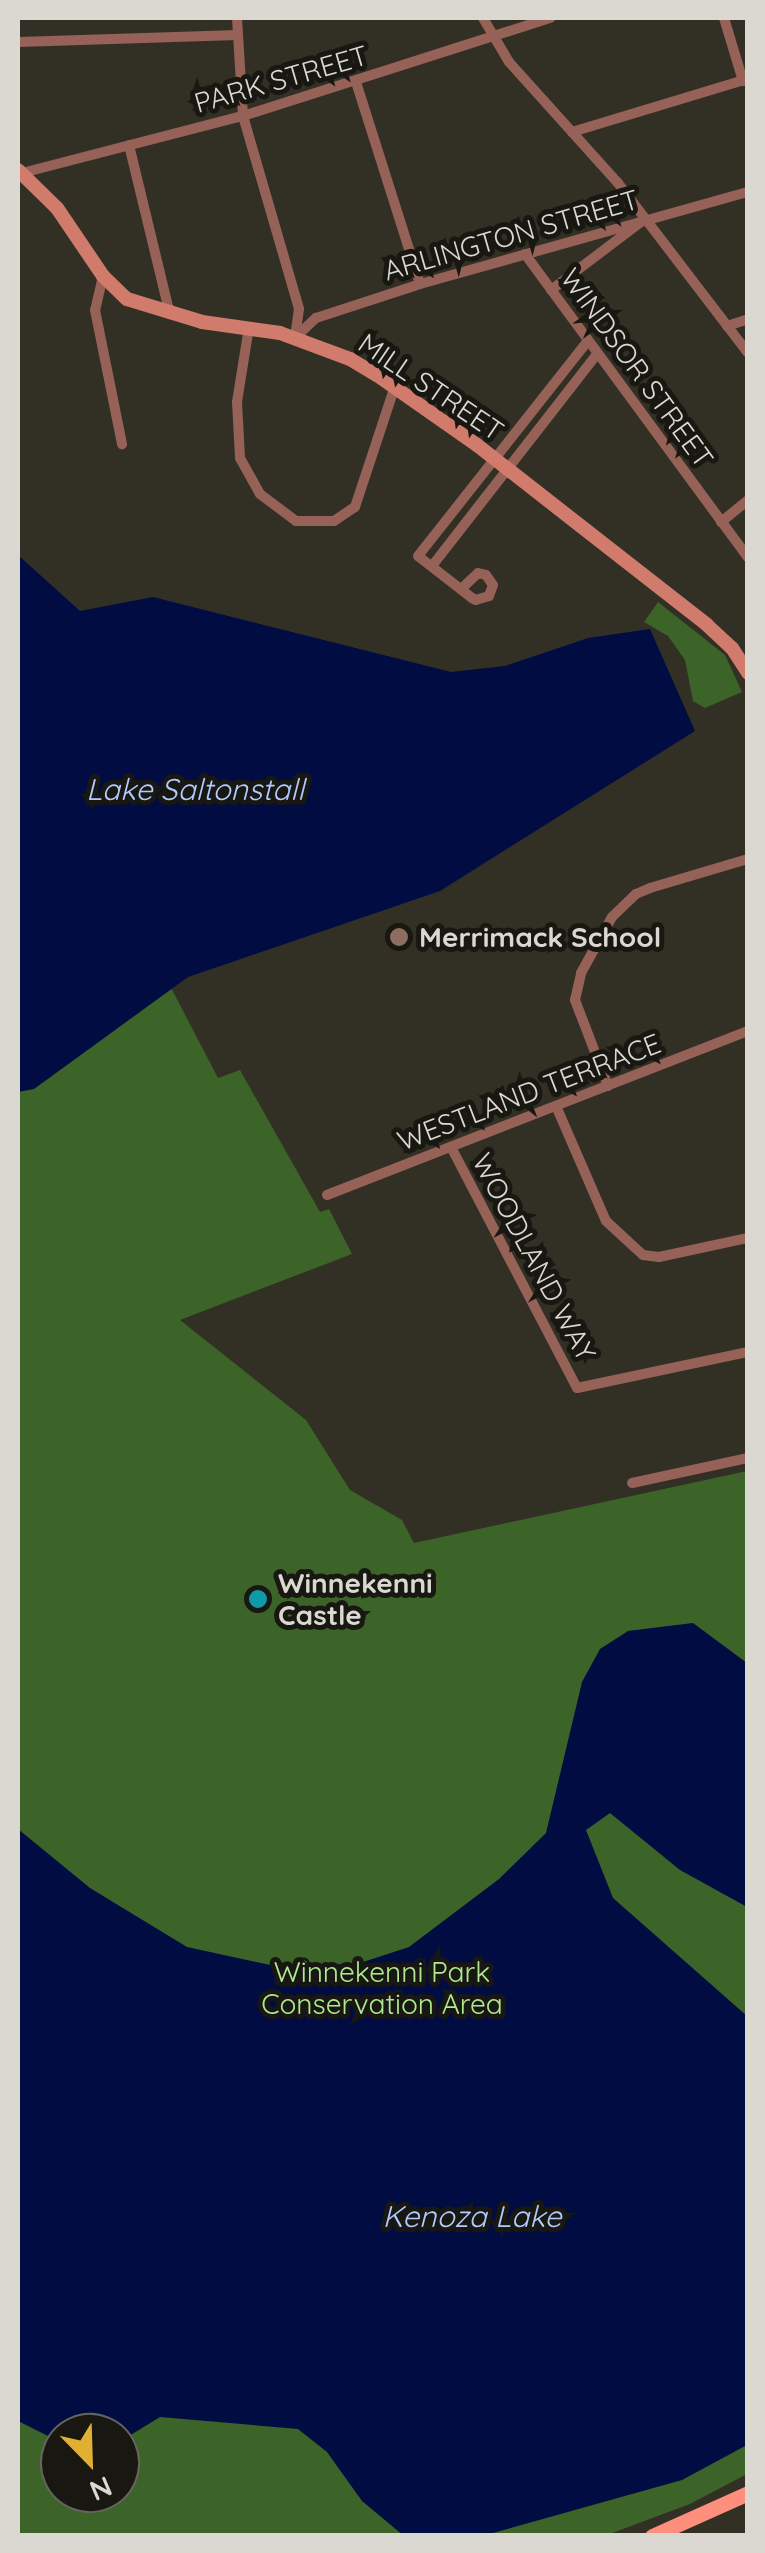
<!DOCTYPE html>
<style>
body{margin:0}
#map{position:relative;width:765px;height:2553px;overflow:hidden;background:#322f24;font-family:Quicksand,sans-serif}
div>[style]{position:absolute}
.green>*{inset:0;background:#3c6328}
.water>*{inset:0;background:#010d42}
.minor>*{height:10px;margin:-5px;padding:0 5px;transform-origin:5px;border-radius:5px;background:#966157}
.secondary>*{height:14px;margin:-7px;padding:0 7px;transform-origin:7px;border-radius:7px;background:#d07b6c}
.primary>*{height:15px;margin:-7.5px;padding:0 7.5px;transform-origin:7.5px;border-radius:7.5px;background:#fd8f7c}
.dots>*{width:28px;height:28px;translate:-50% -50%;box-sizing:border-box;border:5px solid #181712;border-radius:50%}
span{translate:-50% -50%;white-space:nowrap;text-align:center;line-height:1.15;-webkit-text-stroke:10px #181712;paint-order:stroke}
.street-label{font-size:28px;color:#dad8d1}
.poi-label{font-size:28px;color:#dad8d1;font-weight:700}
.left{translate:0 -50%;text-align:left}
.park-label{font-size:28px;color:#afea93}
.water-label{font-size:30px;color:#b1cbff;font-style:italic}
.frame{position:absolute;inset:0;border:20px solid #dad8d1;pointer-events:none}
.north{position:absolute;left:40px;top:2413px;width:100px;height:100px;box-sizing:border-box;background:#181712;border:2px solid #66645e;border-radius:50%;rotate:157deg;font-size:28px;font-weight:700;line-height:40px;text-align:center;color:#dad8d1}
.north::after{content:'';display:block;margin:auto;width:35px;height:45px;background:#e1af34;clip-path:polygon(50% 0,100% 100%,50% 72%,0 100%)}
</style>
<div id="map">
<div class="green">
<div style="clip-path:polygon(658px 602px,725px 655px,742px 692px,705px 708px,693px 701px,685px 660px,668px 636px,644px 622px)"></div>
<div style="clip-path:polygon(evenodd,167px 980px,218px 1078px,240px 1070px,320px 1212px,329px 1209px,352px 1254px,180px 1320px,306px 1420px,350px 1490px,402px 1520px,414px 1543px,747px 1471px,747px 2474px,690px 2504px,607px 2535px,18px 2536px,18px 1078px,167px 980px,60px 2433px,120px 2433px,120px 2493px,60px 2493px,60px 2433px)"></div>
</div>
<div class="water">
<div style="clip-path:polygon(18px 555px,80px 611px,153px 597px,451px 672px,505px 666px,588px 638px,650px 629px,695px 731px,440px 891px,188px 977px,34px 1089px,18px 1092px)"></div>
<div style="clip-path:polygon(693px 1623px,747px 1663px,747px 1907px,680px 1870px,610px 1813px,586px 1830px,613px 1898px,747px 2016px,747px 2445px,682px 2480px,486px 2535px,404px 2536px,362px 2501px,327px 2452px,298px 2429px,160px 2417px,129px 2436px,60px 2433px,60px 2442px,18px 2421px,18px 1829px,90px 1888px,187px 1947px,284px 1968px,360px 1963px,409px 1947px,499px 1879px,546px 1833px,582px 1682px,600px 1649px,628px 1631px)"></div>
</div>
<div class="minor">
<div style="left:237px;top:18px;width:98px;rotate:86.5deg"></div>
<div style="left:243px;top:116px;width:201px;rotate:73.8deg"></div>
<div style="left:299px;top:309px;width:28px;rotate:98deg"></div>
<div style="left:483px;top:18px;width:51px;rotate:59.4deg"></div>
<div style="left:509px;top:62px;width:163px;rotate:48deg"></div>
<div style="left:618px;top:183px;width:214px;rotate:52.6deg"></div>
<div style="left:724px;top:18px;width:66px;rotate:73.2deg"></div>
<div style="left:18px;top:42px;width:220px;rotate:-1.8deg"></div>
<div style="left:356px;top:82px;width:212px;rotate:72.4deg"></div>
<div style="left:572px;top:132px;width:184px;rotate:-16.8deg"></div>
<div style="left:129px;top:145px;width:174px;rotate:76.4deg"></div>
<div style="left:22px;top:173px;width:228px;rotate:-14.5deg"></div>
<div style="left:243px;top:116px;width:323px;rotate:-17.7deg"></div>
<div style="left:525px;top:254px;width:377px;rotate:53.7deg"></div>
<div style="left:103px;top:276px;width:35px;rotate:103deg"></div>
<div style="left:95px;top:310px;width:137px;rotate:78.6deg"></div>
<div style="left:551px;top:290px;width:113px;rotate:-37.1deg"></div>
<div style="left:727px;top:326px;width:22px;rotate:-18deg"></div>
<div style="left:249px;top:327px;width:76px;rotate:99.1deg"></div>
<div style="left:237px;top:402px;width:56px;rotate:86.9deg"></div>
<div style="left:240px;top:458px;width:41px;rotate:60.9deg"></div>
<div style="left:260px;top:494px;width:45px;rotate:36.9deg"></div>
<div style="left:296px;top:521px;width:38px"></div>
<div style="left:334px;top:521px;width:25px;rotate:-34deg"></div>
<div style="left:355px;top:507px;width:127px;rotate:-71.7deg"></div>
<div style="left:295px;top:338px;width:29px;rotate:-44deg"></div>
<div style="left:316px;top:318px;width:109px;rotate:-18.1deg"></div>
<div style="left:420px;top:284px;width:341px;rotate:-15.7deg"></div>
<div style="left:721px;top:522px;width:35px;rotate:-39deg"></div>
<div style="left:432px;top:566px;width:269px;rotate:-52.1deg"></div>
<div style="left:461px;top:589px;width:23px;rotate:-43deg"></div>
<div style="left:478px;top:573px;width:8px;rotate:14deg"></div>
<div style="left:486px;top:575px;width:12px;rotate:55deg"></div>
<div style="left:493px;top:585px;width:12px;rotate:110deg"></div>
<div style="left:489px;top:596px;width:14px;rotate:163deg"></div>
<div style="left:476px;top:600px;width:4px;rotate:-153deg"></div>
<div style="left:472px;top:598px;width:68px;rotate:-142.1deg"></div>
<div style="left:418px;top:556px;width:274px;rotate:-51.7deg"></div>
<div style="left:608px;top:1086px;width:92px;rotate:-111deg"></div>
<div style="left:575px;top:1000px;width:28px;rotate:-77deg"></div>
<div style="left:581px;top:973px;width:64px;rotate:-61deg"></div>
<div style="left:612px;top:917px;width:33px;rotate:-44deg"></div>
<div style="left:636px;top:894px;width:15px;rotate:-23deg"></div>
<div style="left:650px;top:888px;width:102px;rotate:-16.5deg"></div>
<div style="left:556px;top:1106px;width:125px;rotate:66.5deg"></div>
<div style="left:606px;top:1221px;width:50px;rotate:42.6deg"></div>
<div style="left:643px;top:1255px;width:16px;rotate:7deg"></div>
<div style="left:659px;top:1257px;width:91px;rotate:-12.1deg"></div>
<div style="left:451px;top:1147px;width:272px;rotate:62.4deg"></div>
<div style="left:577px;top:1388px;width:175px;rotate:-11.9deg"></div>
<div style="left:327px;top:1195px;width:452px;rotate:-21.3deg"></div>
<div style="left:632px;top:1483px;width:119px;rotate:-12.2deg"></div>
</div>
<div class="secondary">
<div style="left:18px;top:170px;width:54px;rotate:44.3deg"></div>
<div style="left:57px;top:208px;width:82px;rotate:55.9deg"></div>
<div style="left:103px;top:276px;width:33px;rotate:44deg"></div>
<div style="left:127px;top:299px;width:78px;rotate:17deg"></div>
<div style="left:202px;top:322px;width:79px;rotate:8deg"></div>
<div style="left:280px;top:333px;width:75px;rotate:20.4deg"></div>
<div style="left:350px;top:359px;width:31px;rotate:31deg"></div>
<div style="left:377px;top:375px;width:122px;rotate:35deg"></div>
<div style="left:477px;top:445px;width:292px;rotate:38deg"></div>
<div style="left:707px;top:625px;width:34px;rotate:43deg"></div>
<div style="left:732px;top:648px;width:30px;rotate:57deg"></div>
</div>
<div class="primary">
<div style="left:652px;top:2536px;width:105px;rotate:-24.1deg"></div>
</div>
<div class="dots">
<div style="left:399px;top:937px;background:#8d6e63"></div>
<div style="left:258px;top:1599px;background:#0f9aa8"></div>
</div>
<div class="street-label">
<span style="left:281px;top:79px;rotate:-16deg">PARK STREET</span>
<span style="left:511px;top:235px;rotate:-16deg">ARLINGTON STREET</span>
<span style="left:637px;top:368px;rotate:54deg">WINDSOR STREET</span>
<span style="left:431px;top:387px;rotate:34deg">MILL STREET</span>
<span style="left:529px;top:1092px;rotate:-21deg">WESTLAND TERRACE</span>
<span style="left:534px;top:1257px;rotate:62deg">WOODLAND WAY</span>
</div>
<div class="poi-label">
<span class="left" style="left:419px;top:937px">Merrimack School</span>
<span class="left" style="left:278px;top:1599px">Winnekenni<br>Castle</span>
</div>
<div class="park-label">
<span style="left:382px;top:1988px">Winnekenni Park<br>Conservation Area</span>
</div>
<div class="water-label">
<span style="left:195px;top:789px">Lake Saltonstall</span>
<span style="left:472px;top:2216px">Kenoza Lake</span>
</div>
<div class="frame"></div>
<div class="north">N</div>
</div>
